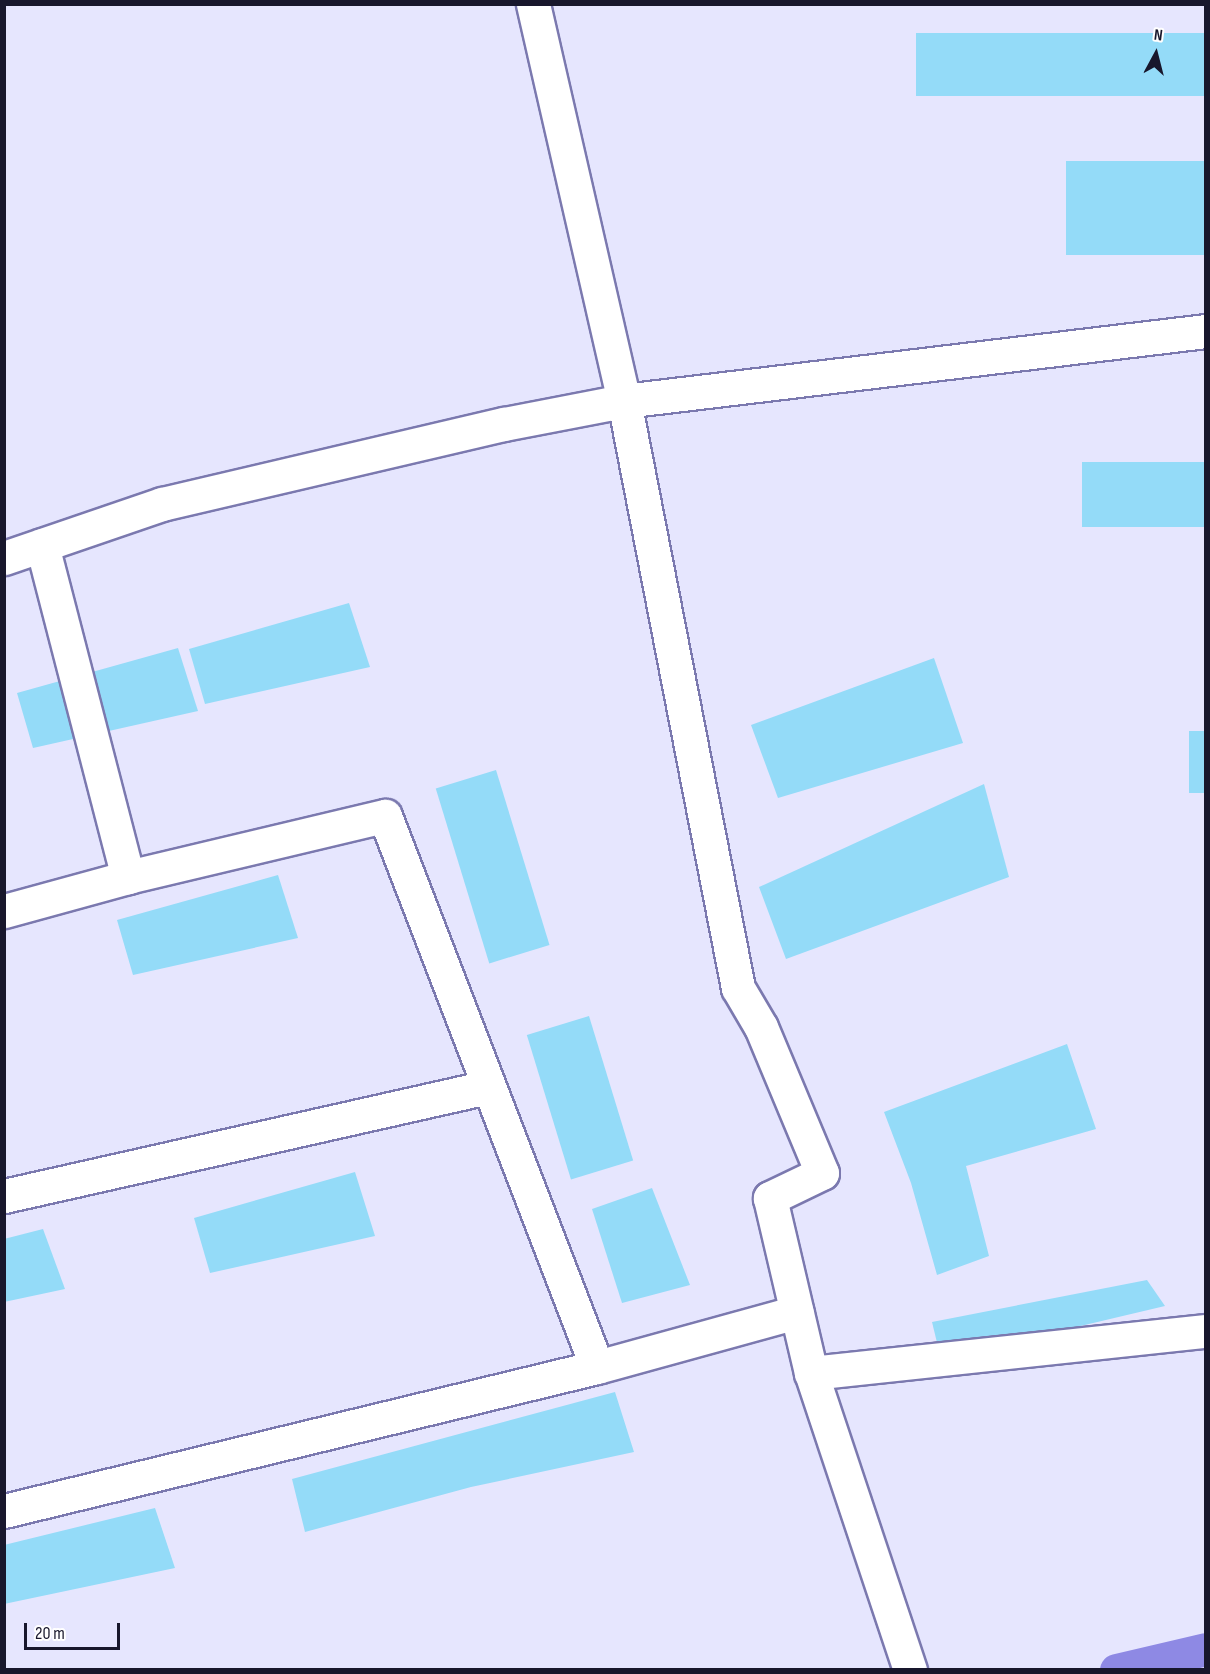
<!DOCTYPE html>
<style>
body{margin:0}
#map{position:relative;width:1210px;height:1674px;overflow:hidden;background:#e6e6fe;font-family:"Sofia Sans Condensed",sans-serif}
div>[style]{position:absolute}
.canal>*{height:33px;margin:-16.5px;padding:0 16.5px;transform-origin:16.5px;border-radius:16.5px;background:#8e89e4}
.building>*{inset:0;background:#94dbf8;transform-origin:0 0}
.roads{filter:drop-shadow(2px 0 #7b79af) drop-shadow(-2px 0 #7b79af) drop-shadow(0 2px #7b79af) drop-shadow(0 -2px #7b79af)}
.street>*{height:33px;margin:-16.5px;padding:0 16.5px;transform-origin:16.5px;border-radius:16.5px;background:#fff}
span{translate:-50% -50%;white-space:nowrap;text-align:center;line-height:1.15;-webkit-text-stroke:6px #fff;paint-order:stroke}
.frame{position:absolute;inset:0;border:6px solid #18172c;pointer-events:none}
.north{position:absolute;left:1126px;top:24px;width:60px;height:60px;-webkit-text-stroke:4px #fff;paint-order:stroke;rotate:7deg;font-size:16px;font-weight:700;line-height:24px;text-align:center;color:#18172c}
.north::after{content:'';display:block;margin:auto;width:21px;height:27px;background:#18172c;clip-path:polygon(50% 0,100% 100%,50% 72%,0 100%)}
.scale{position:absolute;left:24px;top:1623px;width:96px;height:27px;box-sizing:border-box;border:3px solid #18172c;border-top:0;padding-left:8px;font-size:18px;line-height:21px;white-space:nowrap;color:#18172c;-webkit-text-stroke:4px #fff;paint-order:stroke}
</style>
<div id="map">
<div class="canal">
<div style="left:1116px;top:1670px;width:92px;rotate:-13.1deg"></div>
</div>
<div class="building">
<div style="left:1206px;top:33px;width:63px;height:290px;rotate:90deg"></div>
<div style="left:1206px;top:161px;width:94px;height:140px;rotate:90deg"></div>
<div style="left:1206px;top:462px;width:65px;height:124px;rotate:90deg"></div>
<div style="clip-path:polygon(349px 603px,370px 667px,205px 704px,189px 649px)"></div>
<div style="clip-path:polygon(178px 648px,198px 711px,33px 748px,17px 693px)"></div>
<div style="clip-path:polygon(934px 658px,963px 743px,778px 798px,751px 725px)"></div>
<div style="left:1206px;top:731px;width:62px;height:17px;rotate:90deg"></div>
<div style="left:496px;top:770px;width:183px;height:63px;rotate:73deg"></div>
<div style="clip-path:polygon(984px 784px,1009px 877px,786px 959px,759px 887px)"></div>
<div style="clip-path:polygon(278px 875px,298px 938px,133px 975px,117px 920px)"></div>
<div style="left:589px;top:1016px;width:151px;height:65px;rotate:73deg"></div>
<div style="clip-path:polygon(1067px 1044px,1096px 1129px,966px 1166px,989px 1256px,937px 1275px,911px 1183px,884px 1112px)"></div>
<div style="clip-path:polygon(355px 1172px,375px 1236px,210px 1273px,194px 1218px)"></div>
<div style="clip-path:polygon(652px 1188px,690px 1285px,622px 1303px,592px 1209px)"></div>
<div style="clip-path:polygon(43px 1229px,65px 1289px,4px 1302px,4px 1239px)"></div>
<div style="clip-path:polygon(1147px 1280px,1165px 1306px,941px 1359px,932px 1322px)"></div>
<div style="clip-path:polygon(615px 1392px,634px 1452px,471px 1487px,305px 1532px,292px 1479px)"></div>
<div style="clip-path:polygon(155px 1508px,175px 1568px,4px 1604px,4px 1545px)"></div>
</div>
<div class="roads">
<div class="street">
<div style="left:533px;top:4px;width:407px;rotate:77.1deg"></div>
<div style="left:624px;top:401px;width:598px;rotate:79.01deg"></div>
<div style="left:738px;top:988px;width:45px;rotate:59.5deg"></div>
<div style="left:761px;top:1027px;width:158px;rotate:67.3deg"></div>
<div style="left:822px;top:1173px;width:58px;rotate:154.3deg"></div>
<div style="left:770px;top:1198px;width:180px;rotate:76.8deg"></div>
<div style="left:42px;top:545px;width:343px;rotate:75.5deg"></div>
<div style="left:128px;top:877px;width:264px;rotate:-13.4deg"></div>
<div style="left:385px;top:816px;width:590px;rotate:68.96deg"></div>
<div style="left:597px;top:1367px;width:207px;rotate:-15.4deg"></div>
<div style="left:4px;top:558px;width:167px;rotate:-18.9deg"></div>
<div style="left:162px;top:504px;width:351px;rotate:-13.2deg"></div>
<div style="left:504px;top:424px;width:122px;rotate:-10.9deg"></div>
<div style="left:624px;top:401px;width:586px;rotate:-6.86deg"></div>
<div style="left:4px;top:911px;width:129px;rotate:-15.3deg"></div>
<div style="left:4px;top:1196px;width:497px;rotate:-12.7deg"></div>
<div style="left:4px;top:1511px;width:610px;rotate:-13.65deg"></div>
<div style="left:910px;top:1670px;width:313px;rotate:-108.4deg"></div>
<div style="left:811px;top:1373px;width:397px;rotate:-6.1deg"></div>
</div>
</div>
<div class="frame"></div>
<div class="north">N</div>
<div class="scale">20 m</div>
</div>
